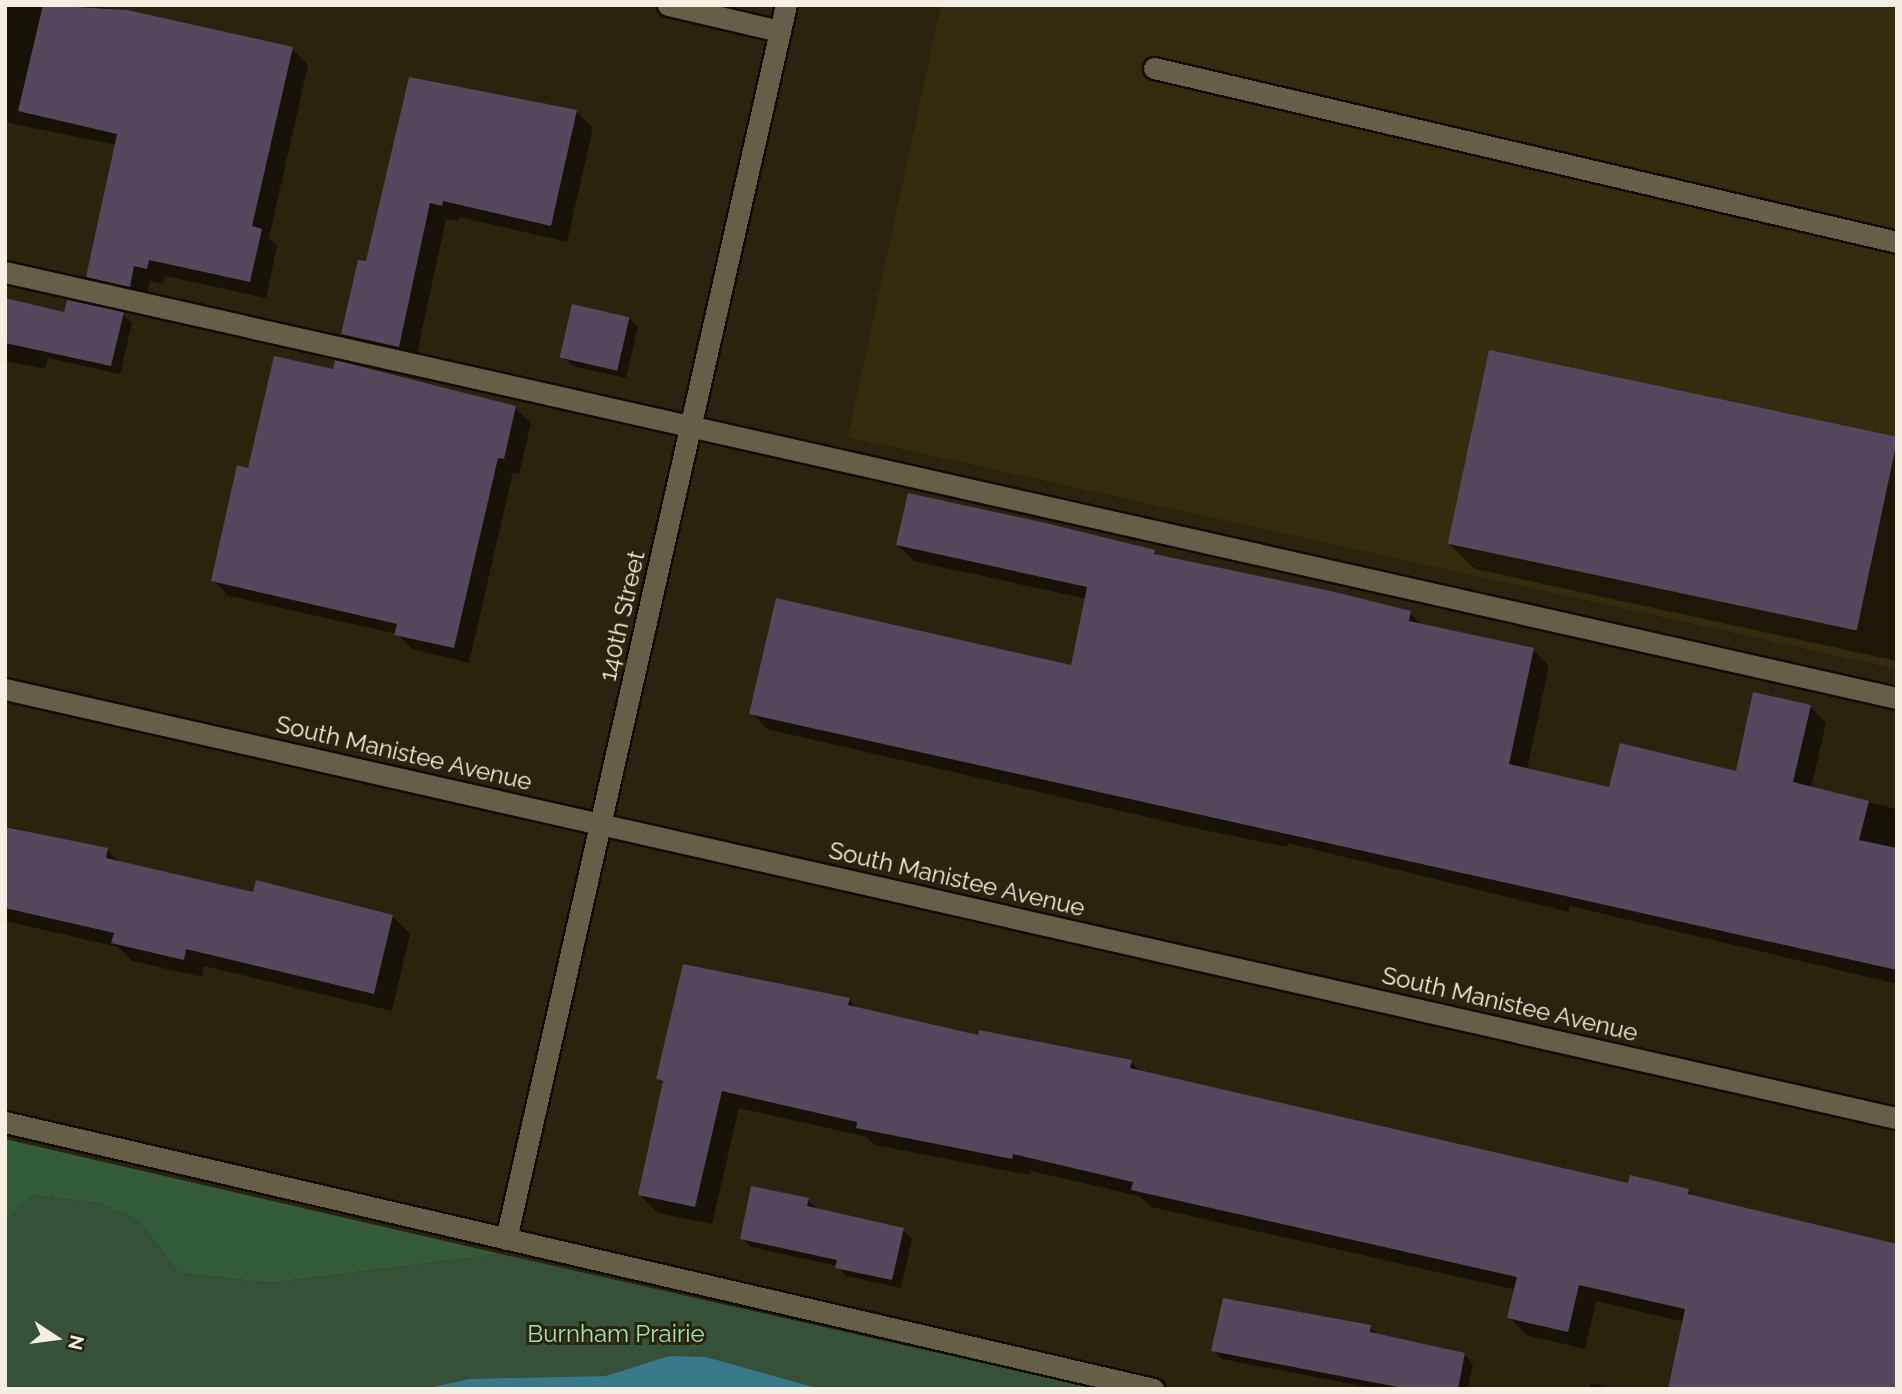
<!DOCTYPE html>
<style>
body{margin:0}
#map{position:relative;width:1902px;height:1394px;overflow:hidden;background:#2a230e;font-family:Raleway,sans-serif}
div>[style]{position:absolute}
.built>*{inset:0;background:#352c0f}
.green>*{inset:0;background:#365039}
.forest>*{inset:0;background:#345b3a}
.water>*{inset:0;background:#37788a}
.shadow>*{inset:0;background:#0007}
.building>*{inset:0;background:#53485c;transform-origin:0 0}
.roads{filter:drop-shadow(2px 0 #120c00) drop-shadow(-2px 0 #120c00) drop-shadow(0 2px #120c00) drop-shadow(0 -2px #120c00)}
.minor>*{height:21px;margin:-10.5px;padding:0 10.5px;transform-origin:10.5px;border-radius:10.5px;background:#665f48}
span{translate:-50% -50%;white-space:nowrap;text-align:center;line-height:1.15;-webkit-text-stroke:6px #2a230e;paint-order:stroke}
.street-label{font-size:24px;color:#f4efe2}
.park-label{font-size:24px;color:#a3e3ab}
.frame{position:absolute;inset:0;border:7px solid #f4efe2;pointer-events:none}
.north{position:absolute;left:21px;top:1303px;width:70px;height:70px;-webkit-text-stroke:5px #2a230e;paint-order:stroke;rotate:103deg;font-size:19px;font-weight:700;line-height:28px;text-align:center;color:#f4efe2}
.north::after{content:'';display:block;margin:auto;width:24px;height:32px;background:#f4efe2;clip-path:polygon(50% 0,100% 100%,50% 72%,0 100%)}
</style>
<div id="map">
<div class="built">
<div style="clip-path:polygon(941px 5px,1897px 5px,1897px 669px,848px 437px)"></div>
</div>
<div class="green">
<div style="clip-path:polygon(33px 1195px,102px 1204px,139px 1221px,179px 1273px,270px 1283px,501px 1254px,1098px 1389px,5px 1389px,5px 1220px)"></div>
</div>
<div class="forest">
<div style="clip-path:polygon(5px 1139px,501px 1254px,270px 1283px,179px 1273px,139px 1221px,102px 1204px,33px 1195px,5px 1220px)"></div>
</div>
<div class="water">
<div style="clip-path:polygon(669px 1356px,706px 1357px,820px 1389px,424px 1389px,470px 1379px,606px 1376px)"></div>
</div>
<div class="shadow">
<div style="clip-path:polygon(5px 5px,91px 5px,127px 12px,292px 49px,308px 65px,269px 238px,277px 246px,266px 298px,165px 276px,163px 284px,150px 281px,146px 302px,105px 293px,88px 276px,116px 145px,5px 122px)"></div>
<div style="clip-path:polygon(410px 79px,577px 112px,593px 128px,567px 242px,459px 217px,458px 221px,446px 219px,415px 363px,360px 350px,343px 334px,367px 263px)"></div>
<div style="clip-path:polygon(5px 300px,66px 314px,123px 314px,132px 323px,120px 374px,48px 358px,45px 369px,5px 361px)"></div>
<div style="clip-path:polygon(629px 318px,638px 327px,626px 378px,572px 366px,563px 357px)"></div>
<div style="clip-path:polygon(515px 408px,531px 423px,519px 474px,513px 472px,469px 663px,412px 649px,397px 634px,229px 596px,213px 580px,249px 470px)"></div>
<div style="clip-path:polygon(1897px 441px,1897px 661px,1475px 569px,1448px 543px)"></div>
<div style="clip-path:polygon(898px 545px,1154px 552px,1159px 556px,1410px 613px,1423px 626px,1533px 650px,1549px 666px,1527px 770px,1611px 790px,1738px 773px,1810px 706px,1826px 723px,1811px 788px,1897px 809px,1897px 984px,1570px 906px,1569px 912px,1288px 843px,1287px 847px,1199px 829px,767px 729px,751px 713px,1073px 667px,1087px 599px,914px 561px)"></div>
<div style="clip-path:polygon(5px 826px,107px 850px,120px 863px,254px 894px,392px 916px,410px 934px,392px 1011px,204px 966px,202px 977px,132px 961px,118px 947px,5px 921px)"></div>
<div style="clip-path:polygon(849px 1000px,857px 1009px,979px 1037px,1131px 1062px,1141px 1072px,1629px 1185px,1688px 1190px,1695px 1197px,1684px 1322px,1596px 1301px,1585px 1349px,1526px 1335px,1509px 1317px,1516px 1290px,1151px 1207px,1139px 1196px,1031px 1171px,1030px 1175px,875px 1145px,867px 1137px,739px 1108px,712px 1224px,658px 1213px,640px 1195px,664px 1085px,658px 1079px)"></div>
<div style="clip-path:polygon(808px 1200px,817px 1209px,903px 1230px,912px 1239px,901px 1288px,846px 1276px,837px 1266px,751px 1247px,742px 1238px)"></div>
<div style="clip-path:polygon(1370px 1327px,1379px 1336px,1465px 1355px,1473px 1364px,1468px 1389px,1376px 1389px,1222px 1359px,1213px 1350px)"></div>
<div style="clip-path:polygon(1591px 1383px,1618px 1389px,1590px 1389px)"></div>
</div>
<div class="building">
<div style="clip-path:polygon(43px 5px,127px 10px,293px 47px,252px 226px,262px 229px,250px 282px,149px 260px,147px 269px,134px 266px,130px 287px,86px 277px,117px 134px,18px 111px)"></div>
<div style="clip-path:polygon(409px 77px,577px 110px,551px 226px,443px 201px,442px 206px,430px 203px,399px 347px,341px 334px,358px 260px,366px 261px)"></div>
<div style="clip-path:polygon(5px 298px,64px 312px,67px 300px,124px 312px,111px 366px,5px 343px)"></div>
<div style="left:572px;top:304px;width:59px;height:55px;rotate:13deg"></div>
<div style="left:1489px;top:350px;width:418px;height:198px;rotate:12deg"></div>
<div style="clip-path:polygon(274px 356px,333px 369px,335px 360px,516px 406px,504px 459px,498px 458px,454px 648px,394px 635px,397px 624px,211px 581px,237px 465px,248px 468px)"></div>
<div style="clip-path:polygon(908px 493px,1050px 524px,1155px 550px,1154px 554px,1335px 592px,1411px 611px,1409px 621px,1534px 648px,1509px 764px,1609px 787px,1620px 743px,1736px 771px,1753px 692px,1811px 705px,1793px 782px,1869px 801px,1859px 840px,1897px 848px,1897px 970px,749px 714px,776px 598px,1071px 665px,1087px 587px,896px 545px)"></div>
<div style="clip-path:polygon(5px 827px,108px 848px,106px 858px,253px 892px,256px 880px,393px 915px,374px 994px,186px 949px,184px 960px,111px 943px,114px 933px,5px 908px)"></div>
<div style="clip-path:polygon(683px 964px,850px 998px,848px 1005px,978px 1035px,979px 1030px,1132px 1060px,1130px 1068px,1628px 1183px,1630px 1175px,1689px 1189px,1688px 1194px,1897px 1244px,1897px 1389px,1668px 1389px,1685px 1309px,1579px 1285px,1568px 1332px,1507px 1318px,1517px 1277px,1131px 1190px,1133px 1182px,1013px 1154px,1012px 1159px,856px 1128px,857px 1122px,722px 1091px,695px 1207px,638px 1195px,663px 1081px,656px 1079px)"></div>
<div style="clip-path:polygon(751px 1186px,809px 1198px,807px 1206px,904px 1228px,892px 1280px,835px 1268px,837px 1260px,740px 1239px)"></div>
<div style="clip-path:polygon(1223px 1298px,1371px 1325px,1370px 1332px,1465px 1353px,1458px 1389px,1408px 1389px,1211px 1351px)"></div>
</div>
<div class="roads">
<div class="minor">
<div style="left:668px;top:5px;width:115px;rotate:13.1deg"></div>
<div style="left:1154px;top:68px;width:763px;rotate:13.18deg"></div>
<div style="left:5px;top:272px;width:1939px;rotate:12.69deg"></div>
<div style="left:5px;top:689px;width:1940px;rotate:12.78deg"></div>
<div style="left:5px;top:1122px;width:1179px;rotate:13.09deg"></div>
<div style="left:506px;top:1239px;width:1265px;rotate:-77.22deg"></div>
</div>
</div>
<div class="street-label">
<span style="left:622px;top:616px;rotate:-77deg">140th Street</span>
<span style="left:404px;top:753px;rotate:13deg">South Manistee Avenue</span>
<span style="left:957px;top:879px;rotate:13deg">South Manistee Avenue</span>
<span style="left:1510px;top:1004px;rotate:13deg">South Manistee Avenue</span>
</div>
<div class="park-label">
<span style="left:616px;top:1334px">Burnham Prairie</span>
</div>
<div class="frame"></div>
<div class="north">N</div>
</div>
